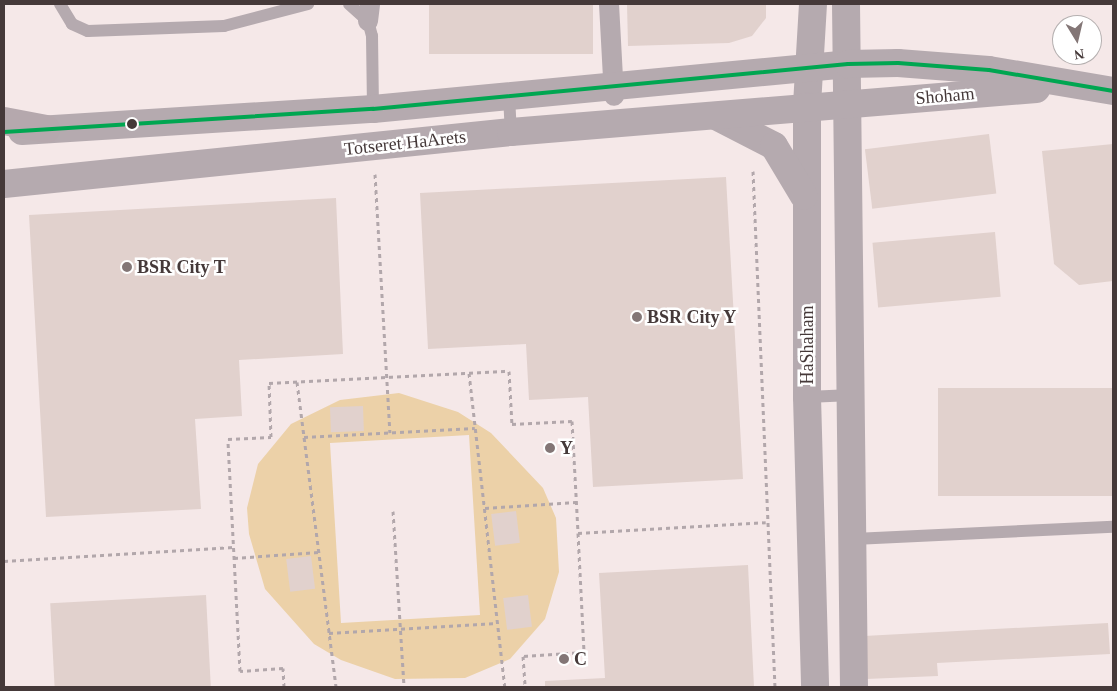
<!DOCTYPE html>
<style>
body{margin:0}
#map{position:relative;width:1117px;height:691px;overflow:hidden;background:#f5e8e8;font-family:Georgia,serif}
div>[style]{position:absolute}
.green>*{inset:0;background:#ecd1a8}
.building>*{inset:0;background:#e1d1cd;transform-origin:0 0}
.path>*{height:3px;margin-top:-1.5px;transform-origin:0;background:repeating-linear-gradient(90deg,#b2a7ab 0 4px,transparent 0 8px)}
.service>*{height:12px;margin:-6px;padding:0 6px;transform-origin:6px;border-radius:6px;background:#b5aaaf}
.pedestrian>*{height:20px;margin:-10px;padding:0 10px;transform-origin:10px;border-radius:10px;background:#b5aaaf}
.tertiary>*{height:28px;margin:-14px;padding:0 14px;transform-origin:14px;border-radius:14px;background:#b5aaaf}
.secondary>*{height:28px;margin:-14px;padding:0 14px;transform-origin:14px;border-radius:14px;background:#b5a8ad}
.bus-1>*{height:4px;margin:-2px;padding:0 2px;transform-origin:2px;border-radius:2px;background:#00a651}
.dots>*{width:14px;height:14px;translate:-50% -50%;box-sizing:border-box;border:2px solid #fff;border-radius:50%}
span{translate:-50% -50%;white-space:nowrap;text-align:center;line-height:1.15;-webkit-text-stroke:5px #fff;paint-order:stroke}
.street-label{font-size:18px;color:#453939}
.poi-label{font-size:18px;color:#453939;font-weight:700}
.left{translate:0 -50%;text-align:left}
.frame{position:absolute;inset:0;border:5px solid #453939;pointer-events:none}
.north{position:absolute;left:1052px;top:15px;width:50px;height:50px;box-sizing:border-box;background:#fff;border:1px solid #b5b0b0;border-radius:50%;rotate:171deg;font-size:14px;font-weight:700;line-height:20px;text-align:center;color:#453939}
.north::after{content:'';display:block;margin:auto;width:18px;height:22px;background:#837676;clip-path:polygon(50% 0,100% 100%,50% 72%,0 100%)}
</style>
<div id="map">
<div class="green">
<div style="clip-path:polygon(evenodd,399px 393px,458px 412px,491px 433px,543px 488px,556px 518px,559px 572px,545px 619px,510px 659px,465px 678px,395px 679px,341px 660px,314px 644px,265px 589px,249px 534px,247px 508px,258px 464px,291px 424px,340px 400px,399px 393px,469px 435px,480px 615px,341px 623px,330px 443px,469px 435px)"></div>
</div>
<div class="building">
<div style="left:429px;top:4px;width:164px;height:50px"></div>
<div style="clip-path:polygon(627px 4px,766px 4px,766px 18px,752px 36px,729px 43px,628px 46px)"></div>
<div style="left:989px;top:134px;width:60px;height:125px;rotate:83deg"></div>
<div style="clip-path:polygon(1113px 144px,1113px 281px,1079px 285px,1054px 264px,1042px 151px)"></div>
<div style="clip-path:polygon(726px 177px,743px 479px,593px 487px,588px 397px,529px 400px,526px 344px,428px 349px,420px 193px)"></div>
<div style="clip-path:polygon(336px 198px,343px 354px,239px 360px,242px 416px,195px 419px,201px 509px,46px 517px,29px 215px)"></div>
<div style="left:995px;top:232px;width:65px;height:123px;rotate:85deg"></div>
<div style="left:1113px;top:388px;width:108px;height:175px;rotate:90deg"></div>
<div style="left:363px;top:406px;width:25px;height:33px;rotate:88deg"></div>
<div style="left:516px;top:511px;width:32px;height:25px;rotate:83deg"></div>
<div style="left:311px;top:556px;width:33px;height:25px;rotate:83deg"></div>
<div style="clip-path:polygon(748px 565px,754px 687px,545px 687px,545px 681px,605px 678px,599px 573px)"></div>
<div style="left:206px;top:595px;width:92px;height:156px;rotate:87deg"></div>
<div style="left:528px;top:595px;width:32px;height:25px;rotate:83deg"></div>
<div style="clip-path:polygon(1108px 623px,1110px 654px,937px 663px,938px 676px,866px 679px,864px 636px)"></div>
</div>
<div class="path">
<div style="left:753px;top:171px;width:516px;rotate:87.56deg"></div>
<div style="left:375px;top:174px;width:259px;rotate:86.7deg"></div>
<div style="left:469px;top:373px;width:316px;rotate:83.5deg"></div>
<div style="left:297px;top:382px;width:307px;rotate:82.7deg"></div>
<div style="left:304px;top:437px;width:171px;rotate:-3deg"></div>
<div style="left:485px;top:508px;width:91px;rotate:-3.8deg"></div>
<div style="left:393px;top:511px;width:176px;rotate:86.4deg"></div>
<div style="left:578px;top:533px;width:188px;rotate:-3.3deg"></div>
<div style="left:234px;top:558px;width:85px;rotate:-4deg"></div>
<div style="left:4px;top:561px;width:230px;rotate:-3.5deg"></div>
<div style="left:329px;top:633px;width:168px;rotate:-3.4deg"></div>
<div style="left:284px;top:687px;width:19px;rotate:-93deg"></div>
<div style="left:283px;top:668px;width:43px;rotate:176deg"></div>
<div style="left:240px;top:671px;width:232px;rotate:-93deg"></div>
<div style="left:228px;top:439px;width:43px;rotate:-2.7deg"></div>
<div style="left:271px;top:437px;width:54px;rotate:-92.1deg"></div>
<div style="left:269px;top:383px;width:240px;rotate:-2.9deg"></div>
<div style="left:509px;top:371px;width:53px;rotate:86.8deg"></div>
<div style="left:512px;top:424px;width:60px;rotate:-2.9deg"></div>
<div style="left:572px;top:421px;width:112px;rotate:86.9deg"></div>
<div style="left:578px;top:533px;width:119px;rotate:87.1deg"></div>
<div style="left:584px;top:652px;width:61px;rotate:176.2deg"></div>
<div style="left:523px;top:656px;width:31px;rotate:86deg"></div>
</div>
<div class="service">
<div style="left:60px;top:4px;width:23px;rotate:59deg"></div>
<div style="left:72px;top:24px;width:17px;rotate:24deg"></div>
<div style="left:88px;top:31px;width:136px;rotate:-2.1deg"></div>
<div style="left:224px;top:26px;width:87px;rotate:-14.7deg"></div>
<div style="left:349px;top:4px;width:25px;rotate:42deg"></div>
<div style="left:368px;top:21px;width:16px;rotate:75deg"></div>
<div style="left:372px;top:36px;width:73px;rotate:89.2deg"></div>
<div style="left:509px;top:96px;width:36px;rotate:87deg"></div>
<div style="left:807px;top:397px;width:45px;rotate:-2.5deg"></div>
<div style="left:854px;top:539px;width:259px;rotate:-2.7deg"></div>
</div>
<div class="pedestrian">
<div style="left:609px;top:4px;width:92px;rotate:86.9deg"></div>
<div style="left:368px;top:21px;width:17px;rotate:-83deg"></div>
</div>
<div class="tertiary">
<div style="left:813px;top:4px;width:102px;rotate:93.4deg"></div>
<div style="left:807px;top:106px;width:291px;rotate:90deg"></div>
<div style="left:807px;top:397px;width:290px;rotate:88.4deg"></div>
<div style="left:846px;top:4px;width:683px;rotate:89.33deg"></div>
<div style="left:716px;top:116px;width:65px;rotate:27.3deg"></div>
<div style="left:774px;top:146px;width:58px;rotate:59deg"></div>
<div style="left:22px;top:131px;width:352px;rotate:-3.6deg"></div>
<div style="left:373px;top:109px;width:477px;rotate:-5.4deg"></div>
<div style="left:848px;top:64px;width:50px;rotate:-1.1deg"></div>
<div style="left:898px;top:63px;width:91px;rotate:4.4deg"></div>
<div style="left:989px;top:70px;width:126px;rotate:9.6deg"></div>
<div style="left:4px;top:184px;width:510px;rotate:-5.86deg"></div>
<div style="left:511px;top:132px;width:527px;rotate:-4.68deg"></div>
</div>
<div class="secondary">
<div style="left:4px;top:121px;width:43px;rotate:10.8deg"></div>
</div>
<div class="bus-1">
<div style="left:4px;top:132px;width:370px;rotate:-3.6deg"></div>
<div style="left:373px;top:109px;width:477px;rotate:-5.4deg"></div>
<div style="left:848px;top:64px;width:50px;rotate:-1.1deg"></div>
<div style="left:898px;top:63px;width:91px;rotate:4.4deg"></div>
<div style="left:989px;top:70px;width:126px;rotate:9.6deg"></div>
</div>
<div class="dots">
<div style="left:132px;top:124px;background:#453939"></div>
<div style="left:127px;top:267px;background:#837676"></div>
<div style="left:637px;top:317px;background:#837676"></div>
<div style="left:550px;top:448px;background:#837676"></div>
<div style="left:564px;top:659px;background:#837676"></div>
</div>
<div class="street-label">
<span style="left:945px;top:96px;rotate:-5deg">Shoham</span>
<span style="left:405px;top:143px;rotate:-6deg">Totseret HaArets</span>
<span style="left:807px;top:345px;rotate:-90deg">HaShaham</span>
</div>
<div class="poi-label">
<span class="left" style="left:137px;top:267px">BSR City T</span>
<span class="left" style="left:647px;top:317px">BSR City Y</span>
<span class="left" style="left:560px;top:448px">Y</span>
<span class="left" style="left:574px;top:659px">C</span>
</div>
<div class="frame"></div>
<div class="north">N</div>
</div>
